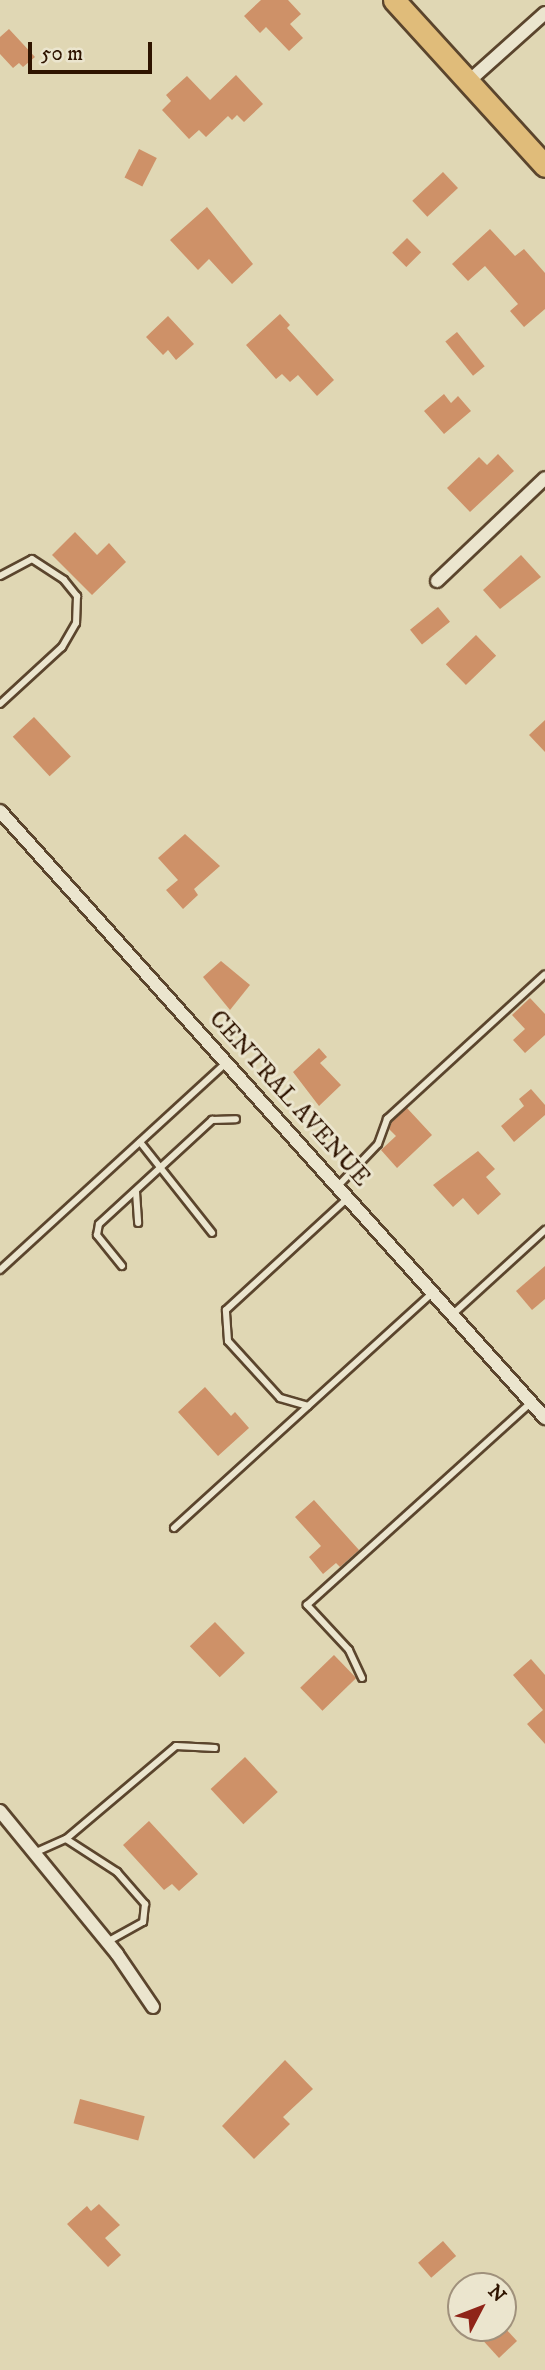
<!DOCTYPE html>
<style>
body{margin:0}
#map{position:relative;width:545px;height:2370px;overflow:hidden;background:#e0d7b4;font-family:"IM FELL DW Pica",serif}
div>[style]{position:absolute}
.building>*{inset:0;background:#ce9168;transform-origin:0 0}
.roads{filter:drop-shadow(2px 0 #5b452d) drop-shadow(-2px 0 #5b452d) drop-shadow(0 2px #5b452d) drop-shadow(0 -2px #5b452d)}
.lane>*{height:6px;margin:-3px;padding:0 3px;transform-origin:3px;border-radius:3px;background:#ebe5ce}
.street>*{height:12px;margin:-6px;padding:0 6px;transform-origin:6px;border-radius:6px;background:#ebe5ce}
.primary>*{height:21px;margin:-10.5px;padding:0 10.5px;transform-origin:10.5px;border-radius:10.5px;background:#e0bc7a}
span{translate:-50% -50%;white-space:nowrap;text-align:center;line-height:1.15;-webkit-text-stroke:6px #ebe5ce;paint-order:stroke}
.street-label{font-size:24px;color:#2f1400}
.north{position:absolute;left:447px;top:2272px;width:70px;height:70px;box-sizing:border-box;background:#ebe5ce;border:2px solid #a0917c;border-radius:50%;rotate:48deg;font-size:19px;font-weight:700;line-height:28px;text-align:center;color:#2f1400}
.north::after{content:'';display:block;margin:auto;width:24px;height:32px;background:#8f2418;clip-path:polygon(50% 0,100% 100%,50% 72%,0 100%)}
.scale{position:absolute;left:28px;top:42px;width:124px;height:32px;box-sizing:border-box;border:4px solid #2f1400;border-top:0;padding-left:9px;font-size:21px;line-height:24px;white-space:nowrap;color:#2f1400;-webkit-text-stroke:5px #ebe5ce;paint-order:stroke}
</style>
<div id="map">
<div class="building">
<div style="clip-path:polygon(261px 0,288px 0,301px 14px,290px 24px,303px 38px,289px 51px,266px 27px,260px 33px,244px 16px)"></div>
<div style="clip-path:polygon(9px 29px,35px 57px,23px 67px,19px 63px,13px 68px,0 54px,0 37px)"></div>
<div style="clip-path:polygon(236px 75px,263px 104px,244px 122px,237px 115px,232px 120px,228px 116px,206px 137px,199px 130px,189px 139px,162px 110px,171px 101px,166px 95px,187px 76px,210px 100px)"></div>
<div style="left:139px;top:149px;width:20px;height:32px;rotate:27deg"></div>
<div style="left:443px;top:172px;width:22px;height:42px;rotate:47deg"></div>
<div style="clip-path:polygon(207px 207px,253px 264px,232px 284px,209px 259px,198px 270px,170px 240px)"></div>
<div style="clip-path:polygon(490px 229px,515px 256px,524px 249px,545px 273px,545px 309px,524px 327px,510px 311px,518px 304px,485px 266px,468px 281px,452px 264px)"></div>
<div style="left:407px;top:238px;width:20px;height:21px;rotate:45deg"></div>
<div style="clip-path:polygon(280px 314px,290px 325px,287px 328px,334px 380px,317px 396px,298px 375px,290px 382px,282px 374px,276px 379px,246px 345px)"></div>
<div style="clip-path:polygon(168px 316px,194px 344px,176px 360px,168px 350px,163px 355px,146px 337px)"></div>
<div style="left:457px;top:332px;width:44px;height:15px;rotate:51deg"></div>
<div style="clip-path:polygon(444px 394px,451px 403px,458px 396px,471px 411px,444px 434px,424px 411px)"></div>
<div style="clip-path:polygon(498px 454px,514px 471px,470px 512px,447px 488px,479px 457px,487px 465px)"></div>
<div style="clip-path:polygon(75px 532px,97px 555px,109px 543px,126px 562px,92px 595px,52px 555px)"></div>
<div style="clip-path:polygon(521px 555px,541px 577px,500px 609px,483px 590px)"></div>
<div style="left:438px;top:607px;width:19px;height:36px;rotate:51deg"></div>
<div style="left:476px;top:635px;width:29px;height:42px;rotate:46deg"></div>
<div style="left:34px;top:717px;width:54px;height:29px;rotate:47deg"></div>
<div style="clip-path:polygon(545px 720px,545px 752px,529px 735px)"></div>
<div style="clip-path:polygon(185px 834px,220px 866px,194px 889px,198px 895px,183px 909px,166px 890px,178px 880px,158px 858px)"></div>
<div style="clip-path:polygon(221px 961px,250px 985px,230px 1010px,203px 977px)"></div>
<div style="clip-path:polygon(530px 998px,545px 1014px,545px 1035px,525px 1053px,513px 1040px,525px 1029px,512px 1015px)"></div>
<div style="clip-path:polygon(319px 1048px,327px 1057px,320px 1063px,341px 1085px,319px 1106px,293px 1072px)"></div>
<div style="clip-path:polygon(531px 1089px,545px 1105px,545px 1115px,514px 1142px,501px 1126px,524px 1106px,519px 1099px)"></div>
<div style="clip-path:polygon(407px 1108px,432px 1135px,397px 1168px,381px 1150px,396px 1136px,389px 1129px,392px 1122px)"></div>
<div style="clip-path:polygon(478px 1151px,495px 1169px,486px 1177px,501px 1194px,478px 1215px,463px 1198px,453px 1207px,433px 1185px)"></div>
<div style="clip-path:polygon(545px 1266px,545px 1299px,532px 1310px,516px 1291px)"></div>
<div style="clip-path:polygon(205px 1387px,231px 1416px,235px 1412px,249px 1428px,218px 1456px,178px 1412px)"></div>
<div style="clip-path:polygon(314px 1500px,359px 1550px,340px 1567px,336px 1563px,323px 1574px,309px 1557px,321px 1546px,295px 1517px)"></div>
<div style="left:215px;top:1622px;width:43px;height:35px;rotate:46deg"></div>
<div style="left:334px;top:1655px;width:32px;height:47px;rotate:46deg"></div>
<div style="clip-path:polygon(531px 1659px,545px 1675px,545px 1744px,527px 1724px,543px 1710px,513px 1675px)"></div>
<div style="left:245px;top:1757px;width:48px;height:47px;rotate:47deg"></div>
<div style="clip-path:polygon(149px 1821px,198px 1874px,179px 1891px,172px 1884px,164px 1890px,123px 1845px)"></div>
<div style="clip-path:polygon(285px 2060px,313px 2089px,283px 2117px,290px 2124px,254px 2159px,222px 2126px)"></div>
<div style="left:80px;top:2099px;width:67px;height:25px;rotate:15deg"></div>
<div style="clip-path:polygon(99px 2204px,120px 2225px,105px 2238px,121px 2255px,108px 2267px,67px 2224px,87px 2206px,91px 2211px)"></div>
<div style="left:443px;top:2241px;width:20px;height:33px;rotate:49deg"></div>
<div style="clip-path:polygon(486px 2328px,505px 2328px,517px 2341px,499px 2358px,478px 2335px)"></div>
</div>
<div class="roads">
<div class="lane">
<div style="left:0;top:576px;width:36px;rotate:-28deg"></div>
<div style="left:32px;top:559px;width:38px;rotate:33deg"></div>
<div style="left:64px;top:580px;width:21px;rotate:51deg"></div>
<div style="left:77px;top:596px;width:27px;rotate:92deg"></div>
<div style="left:76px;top:623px;width:28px;rotate:120deg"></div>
<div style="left:62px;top:647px;width:84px;rotate:137.4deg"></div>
<div style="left:140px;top:1142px;width:116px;rotate:51.6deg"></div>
<div style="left:338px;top:1186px;width:58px;rotate:-46.4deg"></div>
<div style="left:378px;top:1144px;width:27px;rotate:-70deg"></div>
<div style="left:387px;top:1119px;width:214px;rotate:-42.5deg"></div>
<div style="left:136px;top:1192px;width:31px;rotate:86deg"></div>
<div style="left:122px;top:1266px;width:40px;rotate:-129deg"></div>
<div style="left:97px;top:1235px;width:11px;rotate:-80deg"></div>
<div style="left:99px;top:1224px;width:154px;rotate:-42.6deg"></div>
<div style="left:212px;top:1120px;width:24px;rotate:-2deg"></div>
<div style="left:0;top:1270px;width:306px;rotate:-42.5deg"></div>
<div style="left:453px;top:1314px;width:125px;rotate:-42.4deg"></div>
<div style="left:308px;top:1406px;width:29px;rotate:-164deg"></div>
<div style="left:280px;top:1398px;width:77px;rotate:-132.4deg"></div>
<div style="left:228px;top:1341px;width:31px;rotate:-94deg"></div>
<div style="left:226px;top:1310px;width:166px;rotate:-42.6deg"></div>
<div style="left:174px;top:1528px;width:349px;rotate:-42.3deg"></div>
<div style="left:362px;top:1678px;width:31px;rotate:-115deg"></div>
<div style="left:349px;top:1650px;width:62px;rotate:-133deg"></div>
<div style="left:307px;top:1605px;width:303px;rotate:-42.1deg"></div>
<div style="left:66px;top:1839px;width:144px;rotate:-40.2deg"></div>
<div style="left:176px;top:1746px;width:39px;rotate:3deg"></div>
<div style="left:34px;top:1853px;width:35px;rotate:-24deg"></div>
<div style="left:66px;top:1839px;width:61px;rotate:32.9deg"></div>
<div style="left:117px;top:1872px;width:43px;rotate:48.8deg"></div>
<div style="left:145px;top:1904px;width:18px;rotate:96deg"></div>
<div style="left:143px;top:1922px;width:41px;rotate:150.9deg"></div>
</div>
<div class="street">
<div style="left:469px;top:81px;width:102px;rotate:-41.8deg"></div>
<div style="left:437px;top:581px;width:149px;rotate:-43.6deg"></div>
<div style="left:0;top:811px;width:816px;rotate:48.08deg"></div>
<div style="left:0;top:1811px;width:185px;rotate:50.7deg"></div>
<div style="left:117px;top:1954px;width:64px;rotate:55.8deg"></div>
</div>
<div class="primary">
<div style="left:394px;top:0;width:224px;rotate:47.7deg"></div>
</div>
</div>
<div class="street-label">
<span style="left:289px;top:1099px;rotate:48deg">CENTRAL AVENUE</span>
</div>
<div class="north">N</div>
<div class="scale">50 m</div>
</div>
